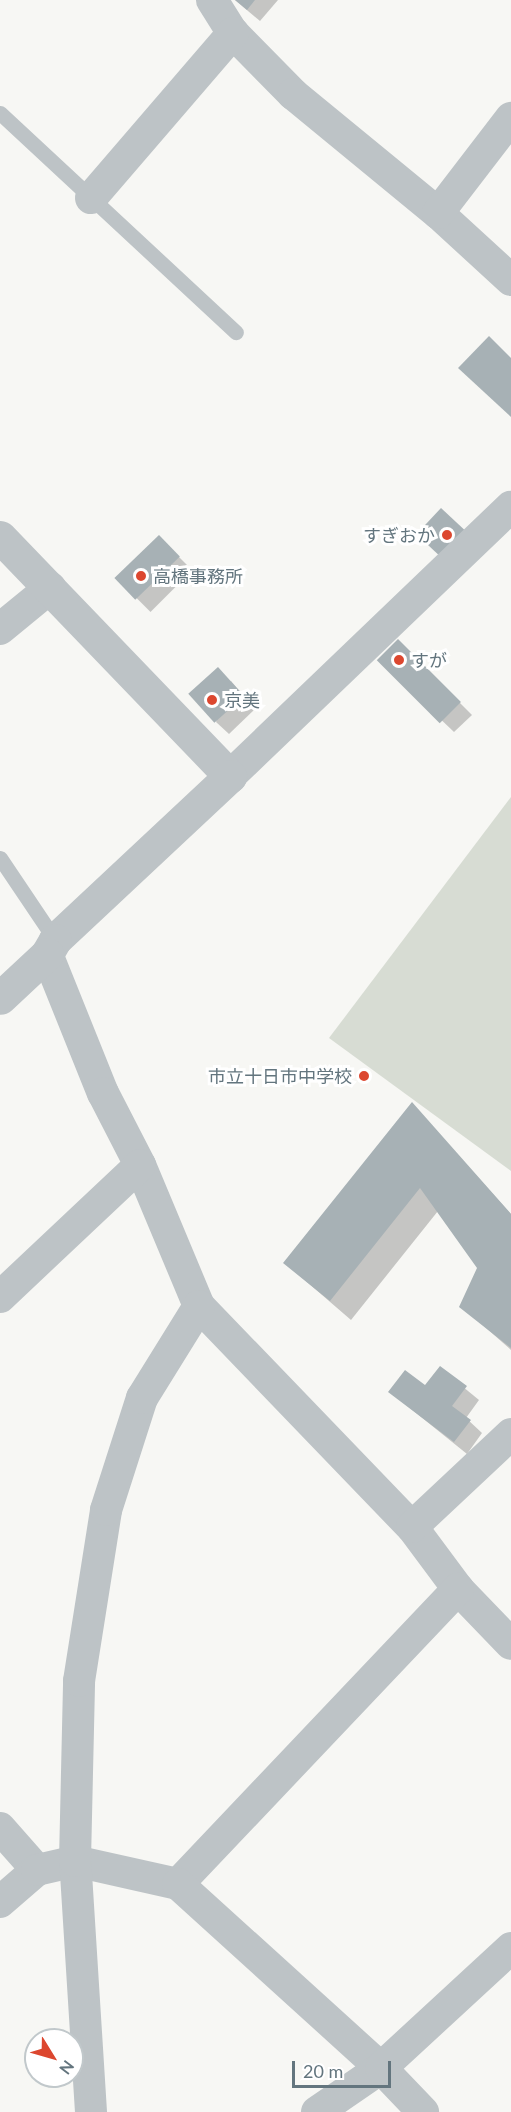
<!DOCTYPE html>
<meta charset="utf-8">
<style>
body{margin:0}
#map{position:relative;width:511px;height:2112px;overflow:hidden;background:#f7f7f4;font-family:Lato,"Noto Sans JP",sans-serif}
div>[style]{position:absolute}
.green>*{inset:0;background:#d7dcd3}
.shadow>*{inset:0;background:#0003;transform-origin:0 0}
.building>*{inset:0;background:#a7b1b5;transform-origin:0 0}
.service>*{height:15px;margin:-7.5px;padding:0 7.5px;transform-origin:7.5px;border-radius:7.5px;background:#bdc3c6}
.minor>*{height:32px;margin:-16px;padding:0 16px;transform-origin:16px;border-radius:16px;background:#bdc3c6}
.tertiary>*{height:33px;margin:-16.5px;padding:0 16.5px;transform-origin:16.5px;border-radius:16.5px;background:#bdc3c6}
.dots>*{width:16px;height:16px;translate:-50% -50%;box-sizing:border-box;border:3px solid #fff;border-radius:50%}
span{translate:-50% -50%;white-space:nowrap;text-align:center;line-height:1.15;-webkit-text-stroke:6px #fff;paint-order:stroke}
.poi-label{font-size:18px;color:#63757e}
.right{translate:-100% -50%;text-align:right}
.left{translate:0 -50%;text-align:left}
.north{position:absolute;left:24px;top:2028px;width:60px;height:60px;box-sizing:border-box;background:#fff;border:2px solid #c1c8cb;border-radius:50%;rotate:127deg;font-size:16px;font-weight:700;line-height:24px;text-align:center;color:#63757e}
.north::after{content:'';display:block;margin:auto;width:21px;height:27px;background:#dc472f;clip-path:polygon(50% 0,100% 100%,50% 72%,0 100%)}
.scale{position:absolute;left:292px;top:2061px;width:99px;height:27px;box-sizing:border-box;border:3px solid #63757e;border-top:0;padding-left:8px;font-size:18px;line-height:21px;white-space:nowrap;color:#63757e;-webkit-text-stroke:4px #fff;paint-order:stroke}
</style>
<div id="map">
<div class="green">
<div style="clip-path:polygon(511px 797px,511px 1171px,329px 1038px)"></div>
</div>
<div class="shadow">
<div style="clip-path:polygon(235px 0,278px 0,260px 21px)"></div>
<div style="left:159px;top:537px;width:47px;height:59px;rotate:45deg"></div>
<div style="clip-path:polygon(398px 641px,472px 715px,454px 732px,392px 673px)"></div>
<div style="clip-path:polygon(231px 681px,255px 709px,229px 734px,216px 722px)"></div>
<div style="clip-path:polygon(412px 1104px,511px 1214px,511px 1350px,461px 1306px,478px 1267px,438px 1211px,351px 1320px,285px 1263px)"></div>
<div style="clip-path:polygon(440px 1368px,479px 1400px,466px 1418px,482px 1433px,467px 1454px,390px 1392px,426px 1387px)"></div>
</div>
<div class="building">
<div style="clip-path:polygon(235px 0,255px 0,247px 10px)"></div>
<div style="clip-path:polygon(489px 336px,511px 358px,511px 417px,458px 368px)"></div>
<div style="left:441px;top:508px;width:33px;height:36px;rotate:43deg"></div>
<div style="left:159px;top:535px;width:30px;height:62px;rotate:46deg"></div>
<div style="left:398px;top:639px;width:89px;height:30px;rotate:45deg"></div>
<div style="left:218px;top:667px;width:39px;height:40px;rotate:48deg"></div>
<div style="clip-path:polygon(412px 1102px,511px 1214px,511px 1348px,459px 1307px,477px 1268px,420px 1188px,330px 1301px,283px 1263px)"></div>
<div style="clip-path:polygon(440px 1366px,467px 1386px,452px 1406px,471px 1420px,454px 1442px,388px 1392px,405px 1370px,425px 1385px)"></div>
</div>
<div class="service">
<div style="left:0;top:113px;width:322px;rotate:42.9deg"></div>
<div style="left:0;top:858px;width:99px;rotate:56.1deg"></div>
</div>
<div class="minor">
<div style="left:212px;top:0;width:39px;rotate:58deg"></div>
<div style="left:233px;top:33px;width:86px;rotate:45.5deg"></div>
<div style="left:293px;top:94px;width:188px;rotate:39.4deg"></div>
<div style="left:438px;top:213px;width:99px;rotate:42.5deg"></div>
<div style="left:91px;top:198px;width:218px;rotate:-49.3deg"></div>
<div style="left:438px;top:213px;width:120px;rotate:-52.5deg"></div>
<div style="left:0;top:629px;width:65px;rotate:-39.4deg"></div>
<div style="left:230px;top:776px;width:389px;rotate:-43.8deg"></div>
<div style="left:47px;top:954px;width:150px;rotate:68.1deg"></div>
<div style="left:103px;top:1093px;width:81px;rotate:62.8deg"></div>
<div style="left:140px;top:1165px;width:153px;rotate:67.3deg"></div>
<div style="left:199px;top:1306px;width:307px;rotate:46.1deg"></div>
<div style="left:412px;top:1527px;width:77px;rotate:53.4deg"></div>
<div style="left:458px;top:1589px;width:76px;rotate:46.1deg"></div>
<div style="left:0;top:1297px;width:192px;rotate:-43.3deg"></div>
<div style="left:412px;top:1527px;width:136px;rotate:-43.2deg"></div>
<div style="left:0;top:1828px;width:56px;rotate:48.6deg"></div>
<div style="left:178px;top:1884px;width:407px;rotate:-46.5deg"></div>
<div style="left:0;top:1902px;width:49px;rotate:-40.9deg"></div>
<div style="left:37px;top:1870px;width:39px;rotate:-13deg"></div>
<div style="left:75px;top:1861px;width:106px;rotate:12.6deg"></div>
<div style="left:178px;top:1884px;width:274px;rotate:42.2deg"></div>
<div style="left:381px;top:2068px;width:61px;rotate:46.3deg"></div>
<div style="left:91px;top:2112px;width:252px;rotate:-93.6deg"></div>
<div style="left:75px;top:1861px;width:180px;rotate:-88.7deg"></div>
<div style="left:79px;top:1681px;width:173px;rotate:-81deg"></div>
<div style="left:106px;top:1510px;width:118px;rotate:-72.2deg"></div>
<div style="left:142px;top:1398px;width:108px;rotate:-58.2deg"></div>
<div style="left:317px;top:2112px;width:78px;rotate:-34.5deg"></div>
<div style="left:381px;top:2068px;width:177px;rotate:-42.7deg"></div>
</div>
<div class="tertiary">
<div style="left:0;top:537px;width:332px;rotate:46.1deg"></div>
<div style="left:230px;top:776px;width:240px;rotate:136.9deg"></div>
<div style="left:55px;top:940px;width:16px;rotate:120deg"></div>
<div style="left:47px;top:954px;width:64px;rotate:136.9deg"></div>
</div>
<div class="dots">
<div style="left:447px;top:535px;background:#dc472f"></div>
<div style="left:141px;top:576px;background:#dc472f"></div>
<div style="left:399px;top:660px;background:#dc472f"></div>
<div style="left:212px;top:700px;background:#dc472f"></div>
<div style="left:364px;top:1076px;background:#dc472f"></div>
</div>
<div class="poi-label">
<span class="right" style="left:435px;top:535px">すぎおか</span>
<span class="left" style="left:153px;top:576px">高橋事務所</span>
<span class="left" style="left:411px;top:660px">すが</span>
<span class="left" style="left:224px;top:700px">京美</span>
<span class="right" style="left:352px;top:1076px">市立十日市中学校</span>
</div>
<div class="north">N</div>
<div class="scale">20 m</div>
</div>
